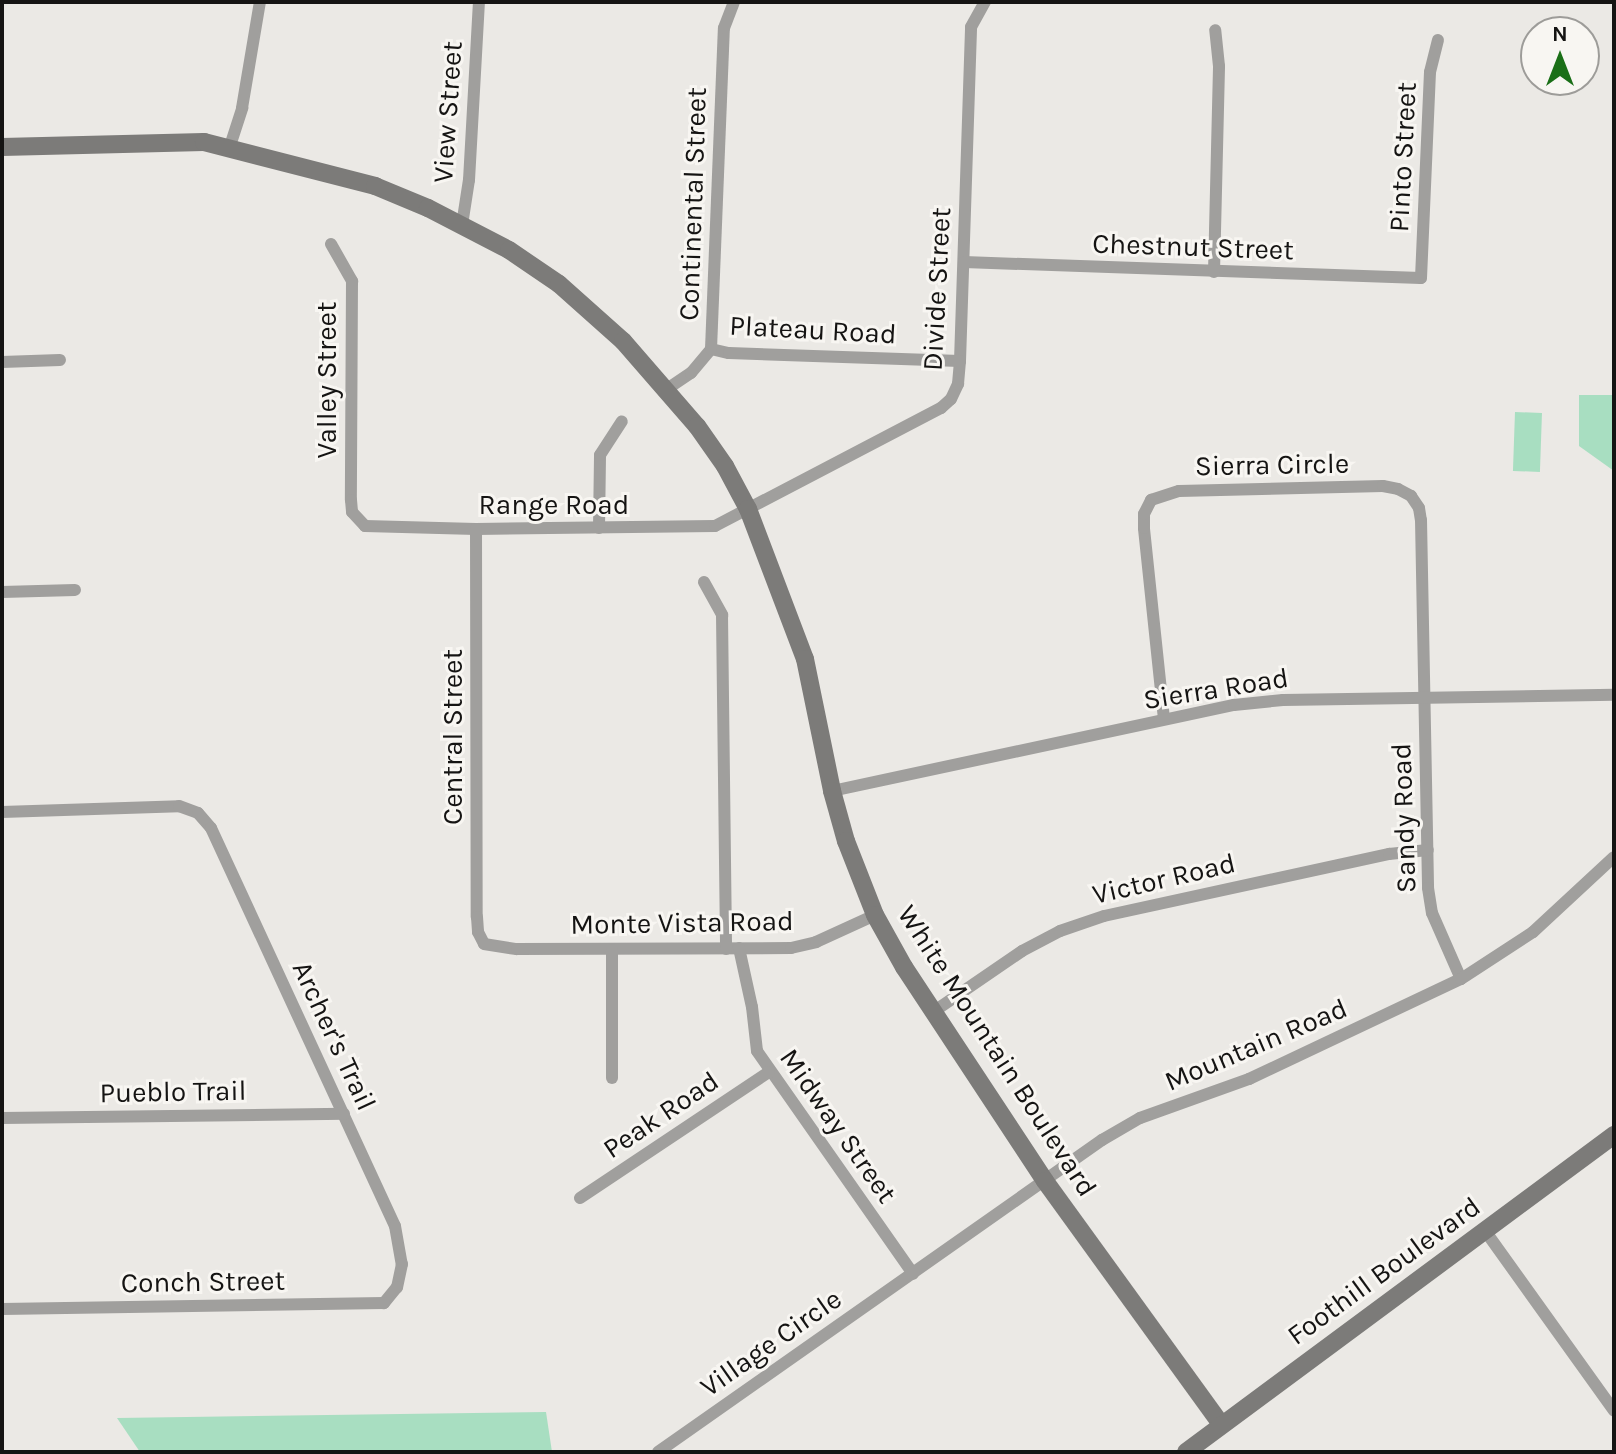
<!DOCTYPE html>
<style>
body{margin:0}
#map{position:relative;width:1616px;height:1454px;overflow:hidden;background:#ebe9e5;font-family:Karla,sans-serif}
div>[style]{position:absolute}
.green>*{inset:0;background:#a8dec1;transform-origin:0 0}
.street>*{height:12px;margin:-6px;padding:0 6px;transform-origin:6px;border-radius:6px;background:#a09f9d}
.secondary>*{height:18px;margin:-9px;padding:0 9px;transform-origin:9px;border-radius:9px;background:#7c7b79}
span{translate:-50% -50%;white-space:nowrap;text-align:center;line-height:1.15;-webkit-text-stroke:6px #f8f6f2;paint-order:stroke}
.street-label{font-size:28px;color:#151413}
.frame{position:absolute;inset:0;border:4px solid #151413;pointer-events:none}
.north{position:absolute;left:1520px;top:16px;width:80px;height:80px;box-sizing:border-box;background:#f8f6f2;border:2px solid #9d9c99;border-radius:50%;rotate:0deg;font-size:22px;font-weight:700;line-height:32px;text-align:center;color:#151413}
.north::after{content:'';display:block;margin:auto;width:28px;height:36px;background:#1a6f17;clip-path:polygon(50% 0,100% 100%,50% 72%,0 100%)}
</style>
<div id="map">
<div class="green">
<div style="clip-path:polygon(1579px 395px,1614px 395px,1614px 471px,1579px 446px)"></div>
<div style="left:1515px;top:412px;width:27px;height:59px;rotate:2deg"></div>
<div style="clip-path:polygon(546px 1412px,552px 1452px,140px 1452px,117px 1418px)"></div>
</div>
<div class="street">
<div style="left:230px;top:146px;width:40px;rotate:-72deg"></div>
<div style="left:242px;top:108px;width:108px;rotate:-80.4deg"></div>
<div style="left:462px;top:225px;width:46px;rotate:-81.2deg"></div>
<div style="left:469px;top:180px;width:178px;rotate:-86.8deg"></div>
<div style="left:331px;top:244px;width:43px;rotate:60.4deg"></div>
<div style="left:352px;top:281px;width:219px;rotate:90.3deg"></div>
<div style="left:351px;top:500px;width:12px;rotate:85deg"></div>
<div style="left:352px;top:512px;width:19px;rotate:47deg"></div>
<div style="left:365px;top:526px;width:111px;rotate:1.5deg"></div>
<div style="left:476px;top:529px;width:239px;rotate:-0.7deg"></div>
<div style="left:715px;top:526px;width:255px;rotate:-27.6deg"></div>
<div style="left:941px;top:408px;width:13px;rotate:-42deg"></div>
<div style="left:951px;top:399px;width:17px;rotate:-65deg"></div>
<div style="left:958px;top:384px;width:23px;rotate:-85deg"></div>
<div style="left:960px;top:361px;width:334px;rotate:-88.1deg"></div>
<div style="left:971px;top:27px;width:29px;rotate:-61deg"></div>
<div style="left:964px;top:262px;width:457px;rotate:2deg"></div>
<div style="left:1421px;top:278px;width:206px;rotate:-87.5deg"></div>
<div style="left:1430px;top:72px;width:33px;rotate:-76deg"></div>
<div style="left:1214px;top:272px;width:206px;rotate:-88.6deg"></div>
<div style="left:1219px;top:66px;width:36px;rotate:-96deg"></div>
<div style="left:711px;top:349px;width:18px;rotate:13deg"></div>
<div style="left:729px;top:353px;width:231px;rotate:2deg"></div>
<div style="left:2px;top:362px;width:58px;rotate:-2deg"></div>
<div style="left:667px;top:389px;width:29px;rotate:-34deg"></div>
<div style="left:691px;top:373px;width:31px;rotate:-50deg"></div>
<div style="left:711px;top:349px;width:321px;rotate:-87.7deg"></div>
<div style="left:724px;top:28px;width:28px;rotate:-69deg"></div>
<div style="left:599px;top:528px;width:73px;rotate:-89.2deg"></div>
<div style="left:600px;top:455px;width:40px;rotate:-57.1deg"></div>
<div style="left:476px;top:529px;width:388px;rotate:89.9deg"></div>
<div style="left:477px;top:917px;width:15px;rotate:86deg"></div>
<div style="left:478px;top:932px;width:13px;rotate:63deg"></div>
<div style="left:484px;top:944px;width:33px;rotate:9deg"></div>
<div style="left:517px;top:949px;width:274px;rotate:-0.2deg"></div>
<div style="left:791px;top:948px;width:26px;rotate:-13deg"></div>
<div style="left:816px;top:942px;width:65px;rotate:-24.6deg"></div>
<div style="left:704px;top:582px;width:38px;rotate:61deg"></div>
<div style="left:722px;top:615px;width:334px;rotate:89.3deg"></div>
<div style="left:2px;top:592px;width:73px;rotate:-1.6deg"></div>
<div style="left:1164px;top:719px;width:192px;rotate:-96deg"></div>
<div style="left:1144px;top:528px;width:14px;rotate:-90deg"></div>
<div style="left:1144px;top:514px;width:16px;rotate:-63deg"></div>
<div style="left:1151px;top:500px;width:29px;rotate:-18deg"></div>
<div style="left:1179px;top:491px;width:204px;rotate:-1.4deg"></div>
<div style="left:1383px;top:486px;width:15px;rotate:11deg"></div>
<div style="left:1398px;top:489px;width:15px;rotate:28deg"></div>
<div style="left:1411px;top:496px;width:14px;rotate:56deg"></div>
<div style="left:1419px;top:508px;width:12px;rotate:81deg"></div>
<div style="left:1421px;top:520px;width:368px;rotate:88.9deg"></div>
<div style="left:1428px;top:888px;width:25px;rotate:81deg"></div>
<div style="left:1432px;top:913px;width:72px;rotate:66.3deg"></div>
<div style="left:832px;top:791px;width:411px;rotate:-12.1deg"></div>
<div style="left:1234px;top:705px;width:49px;rotate:-5.8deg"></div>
<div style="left:1283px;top:700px;width:331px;rotate:-0.9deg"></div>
<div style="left:2px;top:812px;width:177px;rotate:-1.9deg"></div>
<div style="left:179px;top:806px;width:20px;rotate:20deg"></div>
<div style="left:198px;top:813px;width:20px;rotate:49deg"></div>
<div style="left:211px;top:828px;width:438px;rotate:65.2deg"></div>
<div style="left:395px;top:1226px;width:39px;rotate:80deg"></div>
<div style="left:402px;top:1264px;width:24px;rotate:102deg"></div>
<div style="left:397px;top:1287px;width:21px;rotate:129deg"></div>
<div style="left:384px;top:1303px;width:382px;rotate:179.1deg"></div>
<div style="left:739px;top:948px;width:60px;rotate:77.6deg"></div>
<div style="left:752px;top:1007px;width:44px;rotate:83.5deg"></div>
<div style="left:757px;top:1051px;width:272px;rotate:55deg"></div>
<div style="left:612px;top:950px;width:128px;rotate:90deg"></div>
<div style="left:933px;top:1012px;width:108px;rotate:-34.4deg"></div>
<div style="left:1022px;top:951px;width:43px;rotate:-27.8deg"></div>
<div style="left:1060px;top:931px;width:46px;rotate:-18.8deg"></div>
<div style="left:1104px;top:916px;width:292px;rotate:-12.3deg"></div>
<div style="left:1389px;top:854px;width:39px;rotate:-6deg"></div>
<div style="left:2px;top:1118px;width:342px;rotate:-0.7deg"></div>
<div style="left:580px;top:1198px;width:227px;rotate:-33.7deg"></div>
<div style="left:1486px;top:1232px;width:220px;rotate:54.4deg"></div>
<div style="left:658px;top:1452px;width:543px;rotate:-35.1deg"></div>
<div style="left:1102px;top:1140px;width:44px;rotate:-30.1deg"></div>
<div style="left:1140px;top:1118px;width:116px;rotate:-19.7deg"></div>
<div style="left:1249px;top:1079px;width:234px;rotate:-25.3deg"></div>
<div style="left:1461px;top:979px;width:86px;rotate:-33.1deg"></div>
<div style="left:1533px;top:932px;width:110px;rotate:-42.8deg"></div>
</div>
<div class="secondary">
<div style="left:2px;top:147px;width:202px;rotate:-1.4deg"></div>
<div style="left:204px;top:142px;width:177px;rotate:14.4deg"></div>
<div style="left:375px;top:186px;width:57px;rotate:22.5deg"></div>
<div style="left:428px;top:208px;width:91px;rotate:27.4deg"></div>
<div style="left:509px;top:250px;width:60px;rotate:34.2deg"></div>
<div style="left:559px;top:284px;width:86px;rotate:41.7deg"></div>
<div style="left:623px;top:341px;width:113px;rotate:49deg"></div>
<div style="left:697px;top:426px;width:49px;rotate:55deg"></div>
<div style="left:725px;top:466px;width:49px;rotate:61.9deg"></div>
<div style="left:748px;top:509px;width:160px;rotate:69.2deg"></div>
<div style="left:805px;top:659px;width:135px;rotate:78.4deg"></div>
<div style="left:832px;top:791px;width:52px;rotate:74.4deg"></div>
<div style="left:846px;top:841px;width:79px;rotate:68.6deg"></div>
<div style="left:875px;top:915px;width:60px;rotate:60.9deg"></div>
<div style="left:904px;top:967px;width:256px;rotate:56.6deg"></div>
<div style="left:1045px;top:1181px;width:300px;rotate:54.1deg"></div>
<div style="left:1186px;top:1452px;width:533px;rotate:-36.53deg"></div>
</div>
<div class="street-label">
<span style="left:448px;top:112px;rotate:-86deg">View Street</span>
<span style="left:1403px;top:157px;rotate:-87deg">Pinto Street</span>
<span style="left:693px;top:204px;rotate:-88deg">Continental Street</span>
<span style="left:1193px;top:247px;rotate:2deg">Chestnut Street</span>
<span style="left:937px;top:289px;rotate:-87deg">Divide Street</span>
<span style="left:813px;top:330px;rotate:3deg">Plateau Road</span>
<span style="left:327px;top:380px;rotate:-90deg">Valley Street</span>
<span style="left:1272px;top:465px;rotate:-1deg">Sierra Circle</span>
<span style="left:554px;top:505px">Range Road</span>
<span style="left:1216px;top:689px;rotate:-9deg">Sierra Road</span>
<span style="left:453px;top:737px;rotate:-90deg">Central Street</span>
<span style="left:1404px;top:818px;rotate:-92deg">Sandy Road</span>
<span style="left:1164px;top:879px;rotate:-13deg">Victor Road</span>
<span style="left:682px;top:923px;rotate:-1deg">Monte Vista Road</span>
<span style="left:334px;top:1036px;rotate:65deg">Archer's Trail</span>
<span style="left:1256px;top:1045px;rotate:-23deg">Mountain Road</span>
<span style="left:997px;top:1051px;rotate:57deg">White Mountain Boulevard</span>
<span style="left:173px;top:1092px;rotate:-1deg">Pueblo Trail</span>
<span style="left:661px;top:1115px;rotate:-34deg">Peak Road</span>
<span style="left:838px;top:1126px;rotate:55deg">Midway Street</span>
<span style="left:1384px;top:1271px;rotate:-36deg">Foothill Boulevard</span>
<span style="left:203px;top:1282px;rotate:-1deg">Conch Street</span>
<span style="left:771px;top:1343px;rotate:-35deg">Village Circle</span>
</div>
<div class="frame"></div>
<div class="north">N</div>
</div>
